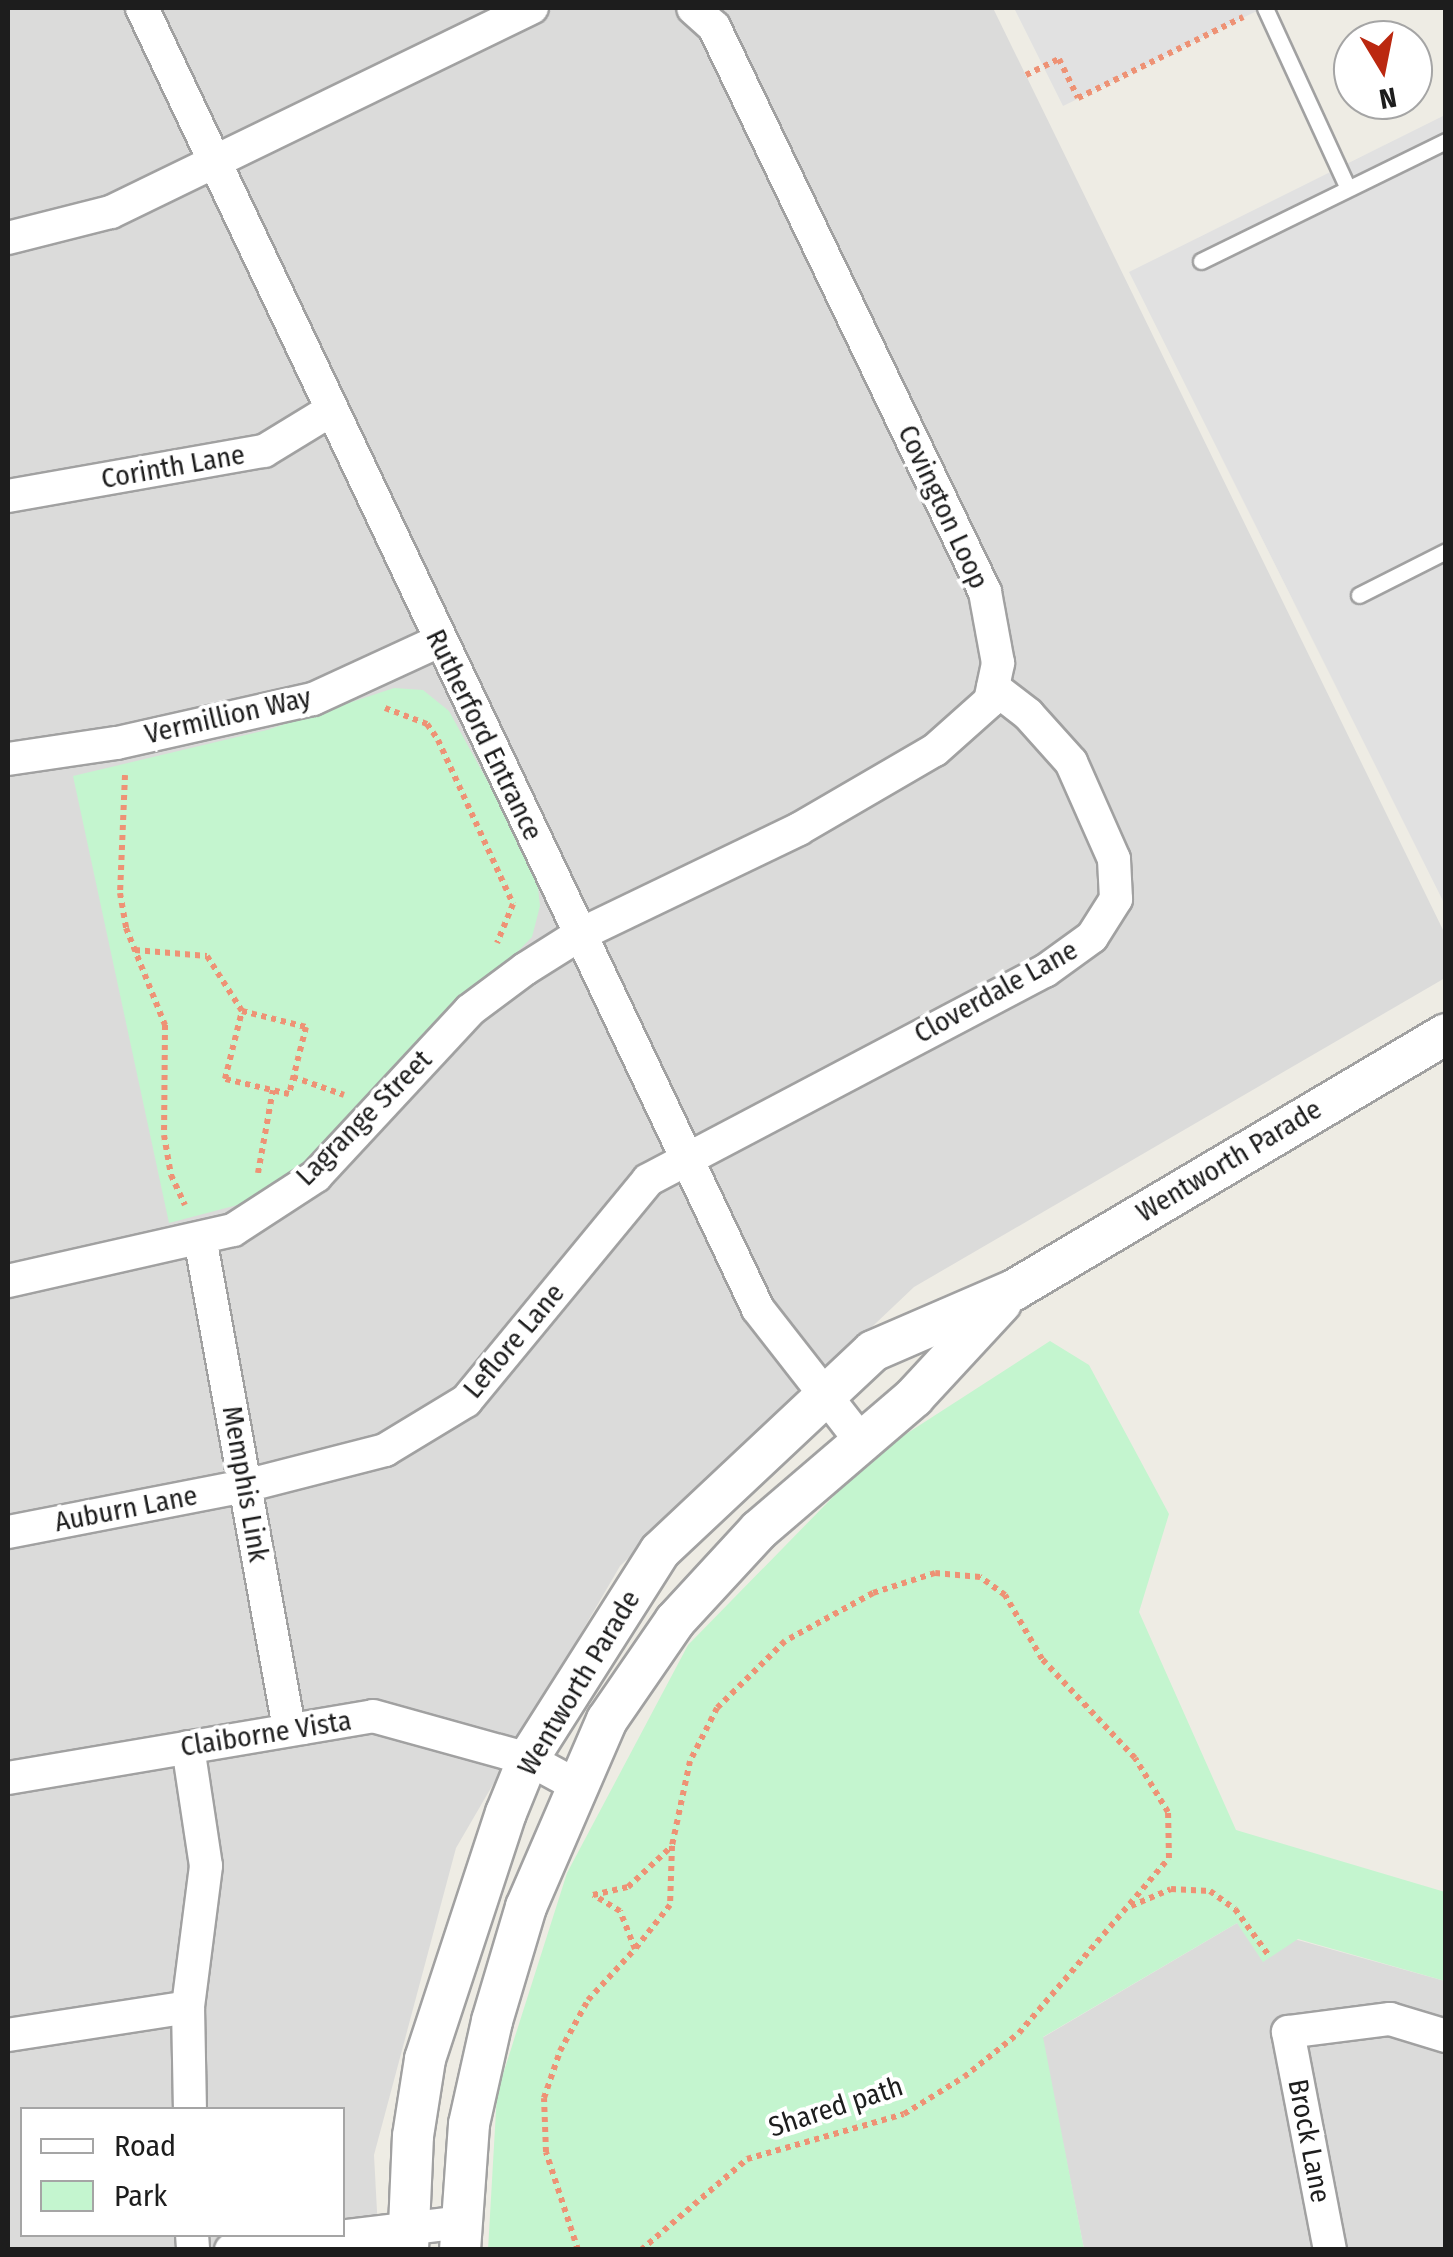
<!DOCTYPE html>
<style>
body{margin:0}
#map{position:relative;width:1453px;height:2257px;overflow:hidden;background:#eeece4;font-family:"Fira Sans Condensed",sans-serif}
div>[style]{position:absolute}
.residential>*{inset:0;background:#dbdbda}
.park>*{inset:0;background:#c4f5cf}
.parking>*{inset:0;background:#e1e1e1}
.path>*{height:6px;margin-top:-3px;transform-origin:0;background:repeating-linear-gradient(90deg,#ee9275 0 5px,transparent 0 10px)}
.roads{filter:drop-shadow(2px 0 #a1a1a1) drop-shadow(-2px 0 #a1a1a1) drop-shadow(0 2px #a1a1a1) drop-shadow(0 -2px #a1a1a1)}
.service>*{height:15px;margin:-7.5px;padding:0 7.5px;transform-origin:7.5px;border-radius:7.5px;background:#fff}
.minor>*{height:32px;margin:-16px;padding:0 16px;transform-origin:16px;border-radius:16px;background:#fff}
.tertiary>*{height:40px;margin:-20px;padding:0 20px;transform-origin:20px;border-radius:20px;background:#fff}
span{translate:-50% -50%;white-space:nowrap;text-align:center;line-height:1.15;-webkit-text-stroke:8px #fff;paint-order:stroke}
.street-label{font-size:28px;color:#1d1d1d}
.frame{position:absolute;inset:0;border:10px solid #1d1d1d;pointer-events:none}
.legend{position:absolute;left:20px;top:2107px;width:325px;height:130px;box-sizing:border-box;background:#fff;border:2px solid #a5a5a5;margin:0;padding:12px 18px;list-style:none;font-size:30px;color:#1d1d1d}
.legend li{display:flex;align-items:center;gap:20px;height:50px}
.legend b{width:50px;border:2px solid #a5a5a5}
.north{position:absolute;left:1333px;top:20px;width:100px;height:100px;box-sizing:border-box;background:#fff;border:2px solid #a5a5a5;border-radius:50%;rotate:170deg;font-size:28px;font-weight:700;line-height:40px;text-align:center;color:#1d1d1d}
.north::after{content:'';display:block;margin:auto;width:35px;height:45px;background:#bb2810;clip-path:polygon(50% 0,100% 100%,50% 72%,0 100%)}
</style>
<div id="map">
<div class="residential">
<div style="clip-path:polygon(evenodd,8px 8px,993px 8px,1445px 934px,1445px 978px,914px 1287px,620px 1566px,456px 1848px,374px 2155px,379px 2249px,8px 2250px,8px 8px,22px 2110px,342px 2110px,342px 2234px,22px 2234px,22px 2110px)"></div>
<div style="clip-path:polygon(1237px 1923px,1445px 1981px,1445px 2249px,1084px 2249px,1042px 2038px)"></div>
</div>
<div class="park">
<div style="clip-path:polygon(394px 688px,423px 690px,449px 711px,536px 870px,540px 906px,532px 937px,311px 1162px,245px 1203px,169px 1223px,73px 776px,267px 730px)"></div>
<div style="clip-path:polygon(1050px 1341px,1089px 1365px,1169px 1514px,1139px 1612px,1236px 1830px,1445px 1892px,1445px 1981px,1298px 1939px,1263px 1962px,1237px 1923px,1043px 2037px,1084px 2249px,488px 2250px,497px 2093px,567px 1873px,688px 1645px,875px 1454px)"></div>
</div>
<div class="parking">
<div style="clip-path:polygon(1014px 8px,1263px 8px,1063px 106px)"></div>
<div style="clip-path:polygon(1445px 115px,1445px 905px,1129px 272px)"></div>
</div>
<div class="path">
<div style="left:1026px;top:75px;width:37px;rotate:-26deg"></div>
<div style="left:1059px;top:59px;width:43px;rotate:64deg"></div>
<div style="left:1078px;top:98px;width:184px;rotate:-26.1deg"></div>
<div style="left:385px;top:708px;width:45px;rotate:20.9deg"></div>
<div style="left:427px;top:724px;width:19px;rotate:55deg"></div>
<div style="left:438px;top:740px;width:180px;rotate:65.4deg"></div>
<div style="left:513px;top:904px;width:42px;rotate:112.3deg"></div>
<div style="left:125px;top:775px;width:118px;rotate:92.4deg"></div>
<div style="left:120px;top:893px;width:36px;rotate:80deg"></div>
<div style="left:126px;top:928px;width:105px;rotate:68.1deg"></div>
<div style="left:165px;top:1025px;width:110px;rotate:90.5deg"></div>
<div style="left:164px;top:1135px;width:41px;rotate:80.1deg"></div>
<div style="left:171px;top:1175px;width:33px;rotate:65deg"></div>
<div style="left:135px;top:950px;width:72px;rotate:4.8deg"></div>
<div style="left:207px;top:956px;width:65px;rotate:57.5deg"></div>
<div style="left:242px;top:1011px;width:66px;rotate:14deg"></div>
<div style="left:306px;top:1027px;width:69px;rotate:104.2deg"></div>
<div style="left:289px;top:1094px;width:66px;rotate:-166.8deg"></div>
<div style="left:225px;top:1079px;width:70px;rotate:-76deg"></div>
<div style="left:293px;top:1077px;width:54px;rotate:19.4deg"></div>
<div style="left:258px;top:1173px;width:84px;rotate:-79.8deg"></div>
<div style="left:1131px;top:1906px;width:43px;rotate:-23deg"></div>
<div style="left:1171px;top:1889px;width:39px;rotate:3deg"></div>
<div style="left:1210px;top:1891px;width:31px;rotate:36deg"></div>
<div style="left:1235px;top:1909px;width:59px;rotate:53.9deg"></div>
<div style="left:578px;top:2250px;width:103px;rotate:-108.1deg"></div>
<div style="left:546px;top:2152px;width:54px;rotate:-92.1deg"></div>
<div style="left:544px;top:2098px;width:50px;rotate:-71.2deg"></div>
<div style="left:560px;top:2051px;width:58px;rotate:-61.2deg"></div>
<div style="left:588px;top:2000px;width:69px;rotate:-47.3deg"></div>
<div style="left:641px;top:2250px;width:140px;rotate:-40.6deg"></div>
<div style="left:747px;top:2159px;width:163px;rotate:-16deg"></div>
<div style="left:904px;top:2114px;width:70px;rotate:-31.7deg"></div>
<div style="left:964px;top:2077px;width:70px;rotate:-38.7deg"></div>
<div style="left:1019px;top:2033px;width:230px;rotate:-49.4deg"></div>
<div style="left:1169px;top:1858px;width:46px;rotate:-91.2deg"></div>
<div style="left:1168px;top:1812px;width:63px;rotate:-121.4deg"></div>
<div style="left:1135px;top:1758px;width:136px;rotate:-133.2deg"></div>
<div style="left:1042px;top:1659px;width:74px;rotate:-120deg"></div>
<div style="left:1005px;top:1595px;width:31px;rotate:-144deg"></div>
<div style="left:980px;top:1577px;width:45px;rotate:-174.9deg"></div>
<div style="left:935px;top:1573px;width:65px;rotate:162.1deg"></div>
<div style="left:873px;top:1593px;width:100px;rotate:151.4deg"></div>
<div style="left:785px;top:1641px;width:95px;rotate:135.4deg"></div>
<div style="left:717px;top:1708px;width:59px;rotate:117deg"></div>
<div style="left:690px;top:1761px;width:87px;rotate:102deg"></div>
<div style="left:672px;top:1846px;width:59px;rotate:91.9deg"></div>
<div style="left:670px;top:1905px;width:56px;rotate:128.5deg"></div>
<div style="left:635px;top:1949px;width:41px;rotate:-111.5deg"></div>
<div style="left:620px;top:1911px;width:31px;rotate:-149deg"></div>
<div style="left:593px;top:1895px;width:36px;rotate:-13deg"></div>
<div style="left:628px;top:1887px;width:60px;rotate:-43deg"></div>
</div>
<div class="roads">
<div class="service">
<div style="left:1265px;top:8px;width:196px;rotate:65.3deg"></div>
<div style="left:1201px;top:261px;width:273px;rotate:-26.1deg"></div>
<div style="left:1359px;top:595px;width:97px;rotate:-26.8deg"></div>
</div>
<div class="minor">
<div style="left:142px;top:8px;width:1439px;rotate:64.66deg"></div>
<div style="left:758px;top:1309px;width:169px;rotate:52deg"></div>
<div style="left:8px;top:238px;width:106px;rotate:-14.2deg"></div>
<div style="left:111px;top:212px;width:468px;rotate:-25.9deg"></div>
<div style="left:8px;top:496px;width:260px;rotate:-10deg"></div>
<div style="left:264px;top:451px;width:75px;rotate:-31.4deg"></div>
<div style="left:8px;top:759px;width:110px;rotate:-8.4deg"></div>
<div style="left:117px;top:743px;width:201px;rotate:-12.7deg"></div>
<div style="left:313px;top:699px;width:139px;rotate:-24.7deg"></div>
<div style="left:200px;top:1238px;width:500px;rotate:79.7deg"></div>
<div style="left:8px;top:1281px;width:231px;rotate:-12.8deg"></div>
<div style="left:233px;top:1230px;width:99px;rotate:-33deg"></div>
<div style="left:316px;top:1176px;width:226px;rotate:-47.1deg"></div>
<div style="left:470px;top:1010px;width:69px;rotate:-36.7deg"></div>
<div style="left:525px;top:969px;width:64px;rotate:-32.2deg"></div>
<div style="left:579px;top:935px;width:244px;rotate:-25.7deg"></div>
<div style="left:799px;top:829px;width:157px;rotate:-30.2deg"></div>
<div style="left:935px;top:750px;width:74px;rotate:-41.7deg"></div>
<div style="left:990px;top:701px;width:39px;rotate:-78deg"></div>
<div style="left:998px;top:663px;width:72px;rotate:-100.4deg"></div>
<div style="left:985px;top:592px;width:627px;rotate:-115.62deg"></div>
<div style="left:714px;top:27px;width:28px;rotate:-138deg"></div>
<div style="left:8px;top:1532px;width:241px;rotate:-11deg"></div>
<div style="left:245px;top:1486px;width:145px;rotate:-14.4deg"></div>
<div style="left:385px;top:1450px;width:95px;rotate:-31.2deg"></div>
<div style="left:466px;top:1401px;width:286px;rotate:-50.5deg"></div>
<div style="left:648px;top:1180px;width:449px;rotate:-27.8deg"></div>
<div style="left:1045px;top:971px;width:58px;rotate:-35.9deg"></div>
<div style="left:1092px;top:937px;width:45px;rotate:-57.7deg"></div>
<div style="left:1116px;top:899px;width:40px;rotate:-92.9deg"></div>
<div style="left:1114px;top:859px;width:106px;rotate:-113.9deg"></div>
<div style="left:1071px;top:762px;width:64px;rotate:-131.9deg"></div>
<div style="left:1028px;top:714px;width:44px;rotate:-142.4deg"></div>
<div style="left:188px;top:1747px;width:120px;rotate:81.4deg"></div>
<div style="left:206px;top:1866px;width:142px;rotate:97.3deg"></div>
<div style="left:188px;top:2007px;width:103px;rotate:88.9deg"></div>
<div style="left:8px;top:1778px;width:370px;rotate:-9.6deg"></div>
<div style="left:373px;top:1716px;width:161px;rotate:15.5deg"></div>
<div style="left:528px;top:1759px;width:52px;rotate:28.5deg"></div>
<div style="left:8px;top:2035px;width:182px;rotate:-8.8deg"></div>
<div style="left:192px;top:2234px;width:16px;rotate:86deg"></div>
<div style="left:231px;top:2250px;width:233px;rotate:-6.9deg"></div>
<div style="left:1330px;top:2250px;width:222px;rotate:-100.9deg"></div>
<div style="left:1288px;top:2032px;width:103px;rotate:-7.3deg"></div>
<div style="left:1390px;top:2019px;width:59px;rotate:16.9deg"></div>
</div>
<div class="tertiary">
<div style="left:408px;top:2250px;width:114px;rotate:-87.5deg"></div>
<div style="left:413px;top:2136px;width:78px;rotate:-81.1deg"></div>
<div style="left:425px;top:2059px;width:259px;rotate:-71.8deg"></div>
<div style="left:506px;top:1813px;width:58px;rotate:-67.8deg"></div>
<div style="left:528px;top:1759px;width:246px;rotate:-57.6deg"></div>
<div style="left:660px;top:1551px;width:292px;rotate:-43.2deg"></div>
<div style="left:873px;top:1351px;width:154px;rotate:-23.4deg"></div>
<div style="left:1014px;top:1290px;width:502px;rotate:-30.65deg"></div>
<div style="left:460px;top:2250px;width:126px;rotate:-85.9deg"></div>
<div style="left:469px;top:2124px;width:106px;rotate:-77.4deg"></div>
<div style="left:492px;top:2021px;width:119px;rotate:-73.4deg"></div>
<div style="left:526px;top:1907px;width:204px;rotate:-66.6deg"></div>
<div style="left:607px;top:1720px;width:120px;rotate:-55.5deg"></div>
<div style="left:675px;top:1621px;width:124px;rotate:-47.3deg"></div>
<div style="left:759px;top:1530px;width:204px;rotate:-40.6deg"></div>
<div style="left:914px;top:1397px;width:128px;rotate:-47.2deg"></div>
</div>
</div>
<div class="street-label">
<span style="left:173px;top:467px;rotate:-10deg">Corinth Lane</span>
<span style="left:943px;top:507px;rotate:65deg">Covington Loop</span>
<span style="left:228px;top:716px;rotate:-13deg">Vermillion Way</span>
<span style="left:484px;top:735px;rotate:64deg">Rutherford Entrance</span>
<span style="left:996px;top:992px;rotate:-29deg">Cloverdale Lane</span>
<span style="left:364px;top:1118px;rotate:-45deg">Lagrange Street</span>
<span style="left:1229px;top:1161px;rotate:-31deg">Wentworth Parade</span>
<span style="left:514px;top:1341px;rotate:-50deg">Leflore Lane</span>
<span style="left:245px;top:1484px;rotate:80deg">Memphis Link</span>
<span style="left:126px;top:1509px;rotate:-11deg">Auburn Lane</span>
<span style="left:579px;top:1683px;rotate:-59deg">Wentworth Parade</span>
<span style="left:266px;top:1734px;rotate:-9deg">Claiborne Vista</span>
<span style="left:836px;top:2107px;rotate:-18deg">Shared path</span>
<span style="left:1309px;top:2141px;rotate:79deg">Brock Lane</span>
</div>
<div class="frame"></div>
<ul class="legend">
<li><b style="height:12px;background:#fff"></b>Road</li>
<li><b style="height:28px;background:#c4f5cf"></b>Park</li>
</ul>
<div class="north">N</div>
</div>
